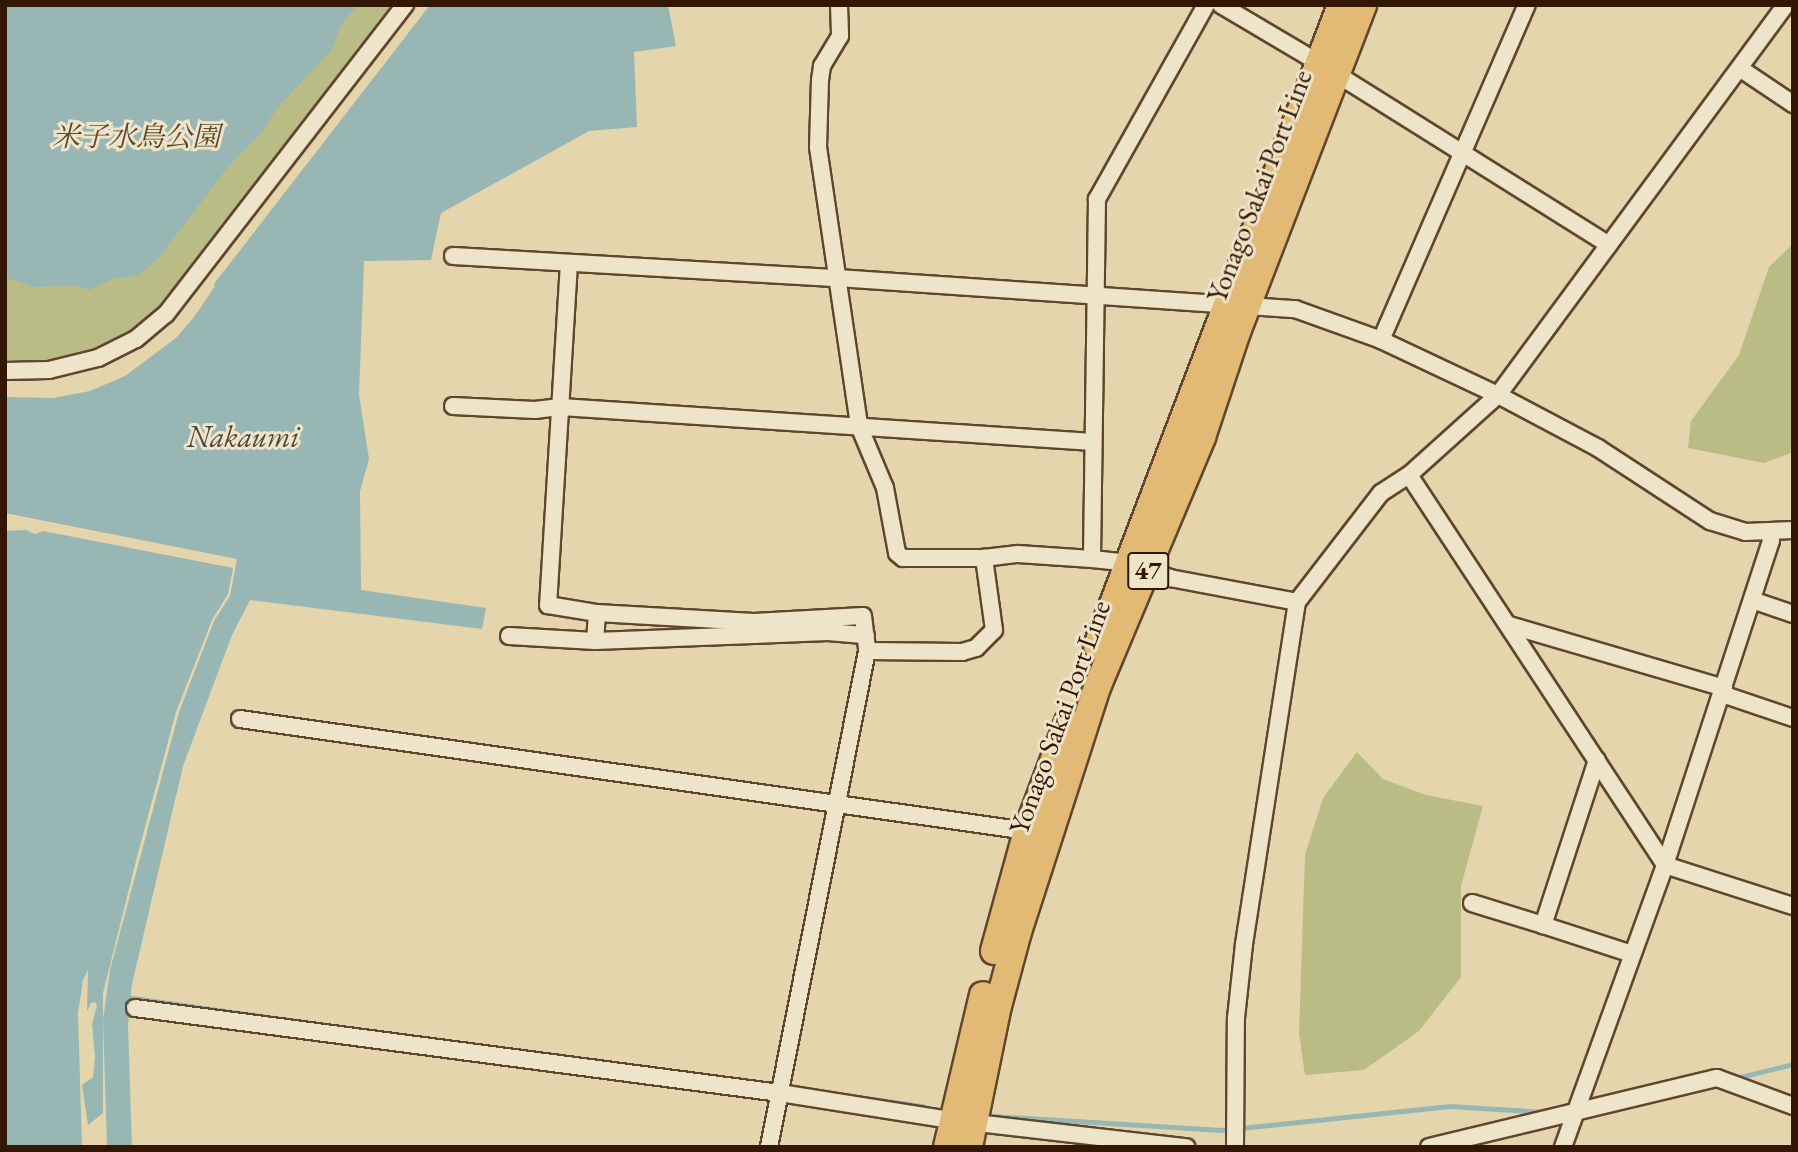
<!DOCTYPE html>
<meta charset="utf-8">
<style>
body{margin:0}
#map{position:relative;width:1798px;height:1152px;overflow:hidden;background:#e4d5ac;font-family:"EB Garamond","Noto Serif JP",serif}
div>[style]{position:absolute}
.green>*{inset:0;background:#babc85}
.water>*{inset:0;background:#98b6b3}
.stream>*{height:4.5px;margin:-2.25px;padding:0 2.25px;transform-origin:2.25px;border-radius:2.25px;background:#98b6b3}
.roads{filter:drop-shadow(2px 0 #60462e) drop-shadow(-2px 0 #60462e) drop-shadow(0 2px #60462e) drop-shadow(0 -2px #60462e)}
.minor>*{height:16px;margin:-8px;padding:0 8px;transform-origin:8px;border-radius:8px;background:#ede4c9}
.primary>*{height:26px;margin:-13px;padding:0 13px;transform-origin:13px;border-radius:13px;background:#e2ba76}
span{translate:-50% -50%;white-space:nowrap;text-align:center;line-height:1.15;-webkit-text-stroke:6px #ede4c9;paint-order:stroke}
.shield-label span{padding:2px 5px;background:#ede4c9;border:2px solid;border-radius:5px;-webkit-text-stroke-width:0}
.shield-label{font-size:26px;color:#341604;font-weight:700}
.park-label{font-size:28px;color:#5c482b;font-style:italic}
.street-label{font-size:28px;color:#341604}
.water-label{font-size:30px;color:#524639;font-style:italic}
.frame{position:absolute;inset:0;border:7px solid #341604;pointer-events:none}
</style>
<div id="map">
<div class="green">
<div style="clip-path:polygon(5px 5px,400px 5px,174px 300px,136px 334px,84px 359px,5px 367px)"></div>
<div style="clip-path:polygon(1793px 244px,1793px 452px,1764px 463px,1688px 448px,1691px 421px,1739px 355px,1769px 267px)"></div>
<div style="clip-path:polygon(1357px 752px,1383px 779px,1426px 795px,1483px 806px,1461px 886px,1461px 977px,1419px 1031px,1364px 1070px,1305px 1075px,1299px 1034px,1305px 855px,1323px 798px)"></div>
</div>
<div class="water">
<div style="clip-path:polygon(5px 5px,358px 5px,343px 22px,330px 52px,277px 108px,264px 129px,228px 167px,157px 260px,137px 276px,116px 278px,89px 290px,78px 286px,34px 287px,5px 277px)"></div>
<div style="clip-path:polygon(430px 5px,668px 5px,676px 46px,634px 52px,637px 127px,589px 131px,441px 213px,431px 260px,364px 261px,359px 395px,369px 459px,360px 491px,361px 590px,486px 608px,482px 629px,250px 600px,232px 635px,183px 766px,132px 984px,128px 1025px,132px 1147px,107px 1147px,103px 1020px,110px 970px,179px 712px,214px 621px,230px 596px,237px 559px,5px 513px,5px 397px,53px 398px,90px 391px,125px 376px,176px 338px,194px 317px,215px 286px,214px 284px)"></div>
<div style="clip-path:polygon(26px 530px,35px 534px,43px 531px,233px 568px,228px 594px,212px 620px,176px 712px,138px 853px,103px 993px,103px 1113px,88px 1125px,82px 1085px,93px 1077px,95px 1057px,92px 1024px,97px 1006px,95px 1002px,91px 1003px,87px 1011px,88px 970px,83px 980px,78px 1013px,82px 1147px,5px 1147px,5px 531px)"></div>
</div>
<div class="stream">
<div style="left:126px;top:997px;width:282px;rotate:8deg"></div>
<div style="left:1732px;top:1079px;width:63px;rotate:-13.8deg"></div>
<div style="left:823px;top:1092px;width:101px;rotate:8deg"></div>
<div style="left:994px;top:1116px;width:228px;rotate:3.5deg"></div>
<div style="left:1222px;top:1130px;width:229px;rotate:-6deg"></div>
<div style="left:1450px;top:1106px;width:96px;rotate:3.6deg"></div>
</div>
<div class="roads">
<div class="minor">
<div style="left:839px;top:5px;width:31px;rotate:88deg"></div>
<div style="left:840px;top:36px;width:35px;rotate:121deg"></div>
<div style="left:822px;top:66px;width:14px;rotate:98deg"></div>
<div style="left:820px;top:80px;width:67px;rotate:91.7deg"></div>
<div style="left:818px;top:147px;width:282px;rotate:81.6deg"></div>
<div style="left:859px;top:426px;width:67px;rotate:67.2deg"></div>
<div style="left:885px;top:488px;width:66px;rotate:79.5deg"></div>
<div style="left:897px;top:553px;width:8px;rotate:40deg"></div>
<div style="left:903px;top:558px;width:81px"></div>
<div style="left:984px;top:558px;width:34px;rotate:-7deg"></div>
<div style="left:1018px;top:554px;width:74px;rotate:3.9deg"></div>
<div style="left:1206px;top:5px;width:223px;rotate:119.3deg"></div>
<div style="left:1097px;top:199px;width:360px;rotate:90.8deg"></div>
<div style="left:1092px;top:559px;width:37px;rotate:6deg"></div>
<div style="left:1129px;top:563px;width:44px;rotate:20.1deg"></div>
<div style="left:1170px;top:578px;width:129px;rotate:10.7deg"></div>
<div style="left:1221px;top:5px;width:114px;rotate:30.6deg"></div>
<div style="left:1319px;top:63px;width:342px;rotate:32.1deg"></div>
<div style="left:1741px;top:69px;width:63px;rotate:33.9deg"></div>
<div style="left:453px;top:256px;width:386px;rotate:3.3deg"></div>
<div style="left:838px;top:278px;width:458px;rotate:3.9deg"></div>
<div style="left:1295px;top:309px;width:91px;rotate:19.8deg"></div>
<div style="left:1381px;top:340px;width:129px;rotate:25.2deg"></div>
<div style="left:1498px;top:395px;width:113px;rotate:27.9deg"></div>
<div style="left:1598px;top:448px;width:134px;rotate:33.1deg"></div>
<div style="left:1710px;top:521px;width:37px;rotate:17deg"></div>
<div style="left:1745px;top:532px;width:48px;rotate:-2.4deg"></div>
<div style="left:569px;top:263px;width:343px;rotate:93.5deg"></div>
<div style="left:548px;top:605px;width:50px;rotate:9.3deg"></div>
<div style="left:597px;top:613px;width:157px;rotate:3.3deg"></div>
<div style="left:754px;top:622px;width:109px;rotate:-3.2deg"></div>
<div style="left:863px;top:616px;width:35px;rotate:83deg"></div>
<div style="left:867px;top:651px;width:506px;rotate:101.18deg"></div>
<div style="left:1381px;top:340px;width:365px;rotate:-66.5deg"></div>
<div style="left:5px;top:371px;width:44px;rotate:-1.3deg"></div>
<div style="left:49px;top:370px;width:50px;rotate:-13.8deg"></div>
<div style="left:98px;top:358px;width:42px;rotate:-26.6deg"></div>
<div style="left:136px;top:339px;width:39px;rotate:-40deg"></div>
<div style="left:166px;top:314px;width:391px;rotate:-52.3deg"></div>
<div style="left:453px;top:406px;width:82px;rotate:2.8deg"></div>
<div style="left:535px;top:410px;width:26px;rotate:-7deg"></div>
<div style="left:561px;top:407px;width:533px;rotate:3.76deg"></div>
<div style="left:1409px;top:475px;width:467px;rotate:56.7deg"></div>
<div style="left:1665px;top:865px;width:134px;rotate:17.8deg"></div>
<div style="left:1752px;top:600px;width:43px;rotate:18.9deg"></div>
<div style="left:597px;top:613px;width:28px;rotate:94deg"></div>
<div style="left:595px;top:641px;width:158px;rotate:-2.2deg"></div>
<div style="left:754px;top:624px;width:11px;rotate:95deg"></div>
<div style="left:753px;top:635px;width:75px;rotate:-2.3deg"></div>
<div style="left:828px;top:632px;width:38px;rotate:5deg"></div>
<div style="left:1509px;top:625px;width:224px;rotate:16.3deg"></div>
<div style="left:509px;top:636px;width:86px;rotate:3.3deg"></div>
<div style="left:867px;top:651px;width:95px;rotate:0.6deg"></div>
<div style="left:962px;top:652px;width:15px;rotate:-16deg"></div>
<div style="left:976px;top:648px;width:25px;rotate:-45deg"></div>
<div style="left:994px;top:630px;width:73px;rotate:-97.9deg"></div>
<div style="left:1722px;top:694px;width:75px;rotate:18.7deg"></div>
<div style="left:240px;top:719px;width:795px;rotate:8.1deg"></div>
<div style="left:1597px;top:760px;width:174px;rotate:108.1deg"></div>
<div style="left:1543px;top:925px;width:94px;rotate:18deg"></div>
<div style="left:1472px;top:903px;width:74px;rotate:17.2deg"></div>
<div style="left:135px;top:1008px;width:651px;rotate:7.51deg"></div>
<div style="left:780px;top:1093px;width:173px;rotate:9deg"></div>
<div style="left:951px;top:1120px;width:237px;rotate:6.6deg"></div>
<div style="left:1235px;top:1147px;width:129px;rotate:-89.6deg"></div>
<div style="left:1236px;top:1018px;width:74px;rotate:-83.8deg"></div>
<div style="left:1244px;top:944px;width:346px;rotate:-81.2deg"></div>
<div style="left:1297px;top:602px;width:138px;rotate:-52.4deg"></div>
<div style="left:1381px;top:493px;width:33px;rotate:-33deg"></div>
<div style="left:1409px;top:475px;width:120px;rotate:-42deg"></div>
<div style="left:1498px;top:395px;width:485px;rotate:-53.6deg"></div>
<div style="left:1429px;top:1147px;width:296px;rotate:-13.5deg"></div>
<div style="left:1717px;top:1078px;width:81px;rotate:20.2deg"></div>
<div style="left:1563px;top:1147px;width:300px;rotate:-70.1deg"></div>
<div style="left:1665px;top:865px;width:341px;rotate:-71.9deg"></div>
<div style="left:1771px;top:541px;width:9px;rotate:-103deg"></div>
</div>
<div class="primary">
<div style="left:1097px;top:646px;width:686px;rotate:-69.16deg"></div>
<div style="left:994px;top:951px;width:124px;rotate:-74.6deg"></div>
<div style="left:1027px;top:831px;width:116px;rotate:-69.4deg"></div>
<div style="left:947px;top:1147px;width:156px;rotate:-76.7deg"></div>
<div style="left:969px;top:1147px;width:144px;rotate:-78.4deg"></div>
<div style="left:998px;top:1006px;width:77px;rotate:-74.9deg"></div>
<div style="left:1018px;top:932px;width:260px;rotate:-72.1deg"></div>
<div style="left:1098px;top:685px;width:269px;rotate:-67.2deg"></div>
<div style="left:1202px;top:437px;width:111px;rotate:-71.6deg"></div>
<div style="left:1237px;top:332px;width:350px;rotate:-68.9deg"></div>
</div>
</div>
<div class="shield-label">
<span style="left:1148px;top:571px">47</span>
</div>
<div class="park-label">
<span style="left:136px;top:136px">米子水鳥公園</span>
</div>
<div class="street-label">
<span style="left:1259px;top:186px;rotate:-69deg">Yonago Sakai Port Line</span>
<span style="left:1059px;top:717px;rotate:-70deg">Yonago Sakai Port Line</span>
</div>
<div class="water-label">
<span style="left:243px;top:437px">Nakaumi</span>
</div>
<div class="frame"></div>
</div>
